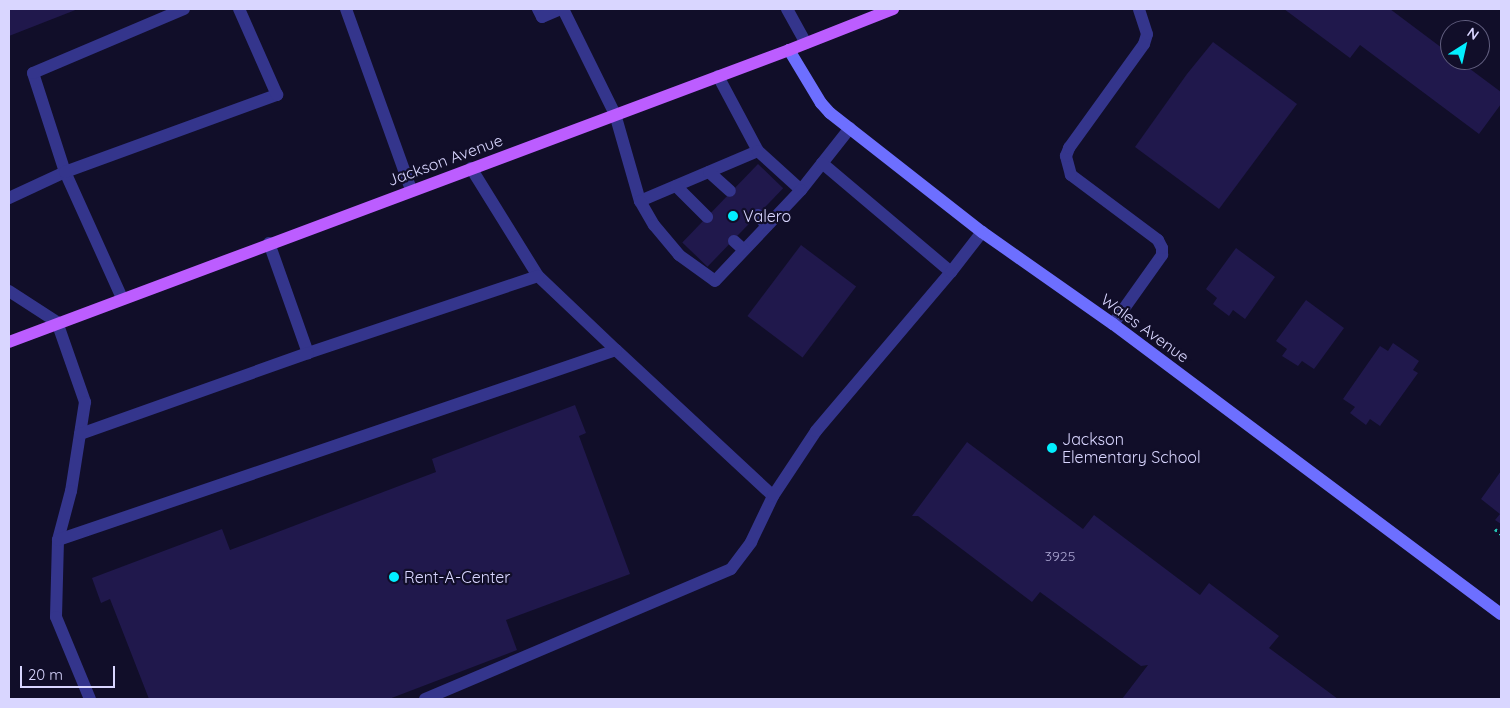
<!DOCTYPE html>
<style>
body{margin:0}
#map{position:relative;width:1510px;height:708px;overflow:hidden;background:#110e29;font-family:Quicksand,sans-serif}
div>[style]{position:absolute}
.building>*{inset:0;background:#20184c;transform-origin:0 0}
.path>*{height:3px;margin-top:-1.5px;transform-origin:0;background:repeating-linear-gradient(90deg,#24c5b5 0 2.5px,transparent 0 6.5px)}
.lane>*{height:12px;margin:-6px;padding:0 6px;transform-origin:6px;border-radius:6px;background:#34358c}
.street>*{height:12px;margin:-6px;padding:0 6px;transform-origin:6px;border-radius:6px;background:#34358c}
.secondary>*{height:12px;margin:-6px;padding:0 6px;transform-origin:6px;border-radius:6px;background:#6d6fff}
.primary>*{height:12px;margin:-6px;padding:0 6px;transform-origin:6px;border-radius:6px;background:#bc5dff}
.dots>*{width:14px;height:14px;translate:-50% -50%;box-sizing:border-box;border:2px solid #110e29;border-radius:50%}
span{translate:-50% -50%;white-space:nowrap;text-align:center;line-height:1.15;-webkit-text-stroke:4.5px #110e29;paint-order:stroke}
.number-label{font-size:14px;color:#aba6d2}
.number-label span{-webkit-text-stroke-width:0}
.street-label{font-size:16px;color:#d9d6ff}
.poi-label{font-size:16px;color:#d9d6ff}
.left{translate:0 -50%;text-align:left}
.frame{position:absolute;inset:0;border:10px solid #d9d6ff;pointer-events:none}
.north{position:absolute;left:1440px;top:20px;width:50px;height:50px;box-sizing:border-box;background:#110e29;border:1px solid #615e7f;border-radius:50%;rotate:35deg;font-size:14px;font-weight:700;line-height:20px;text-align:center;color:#d9d6ff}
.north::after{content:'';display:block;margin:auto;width:18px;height:22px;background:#02efff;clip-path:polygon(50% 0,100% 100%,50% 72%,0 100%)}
.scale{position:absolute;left:20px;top:666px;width:95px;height:22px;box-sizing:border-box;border:2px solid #d9d6ff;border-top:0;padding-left:6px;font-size:15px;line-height:18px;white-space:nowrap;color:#d9d6ff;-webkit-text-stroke:4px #110e29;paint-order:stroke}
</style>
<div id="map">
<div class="building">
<div style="clip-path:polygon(9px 9px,78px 9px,9px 36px)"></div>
<div style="clip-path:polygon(1284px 9px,1390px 9px,1450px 54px,1450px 60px,1458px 60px,1501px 92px,1501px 104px,1479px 134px,1360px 45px,1350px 58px)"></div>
<div style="clip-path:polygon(1213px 42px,1297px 104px,1219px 209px,1135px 147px,1187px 74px)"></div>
<div style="left:758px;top:164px;width:35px;height:109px;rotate:44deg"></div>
<div style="left:801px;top:245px;width:69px;height:89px;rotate:37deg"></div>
<div style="clip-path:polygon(1236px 248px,1275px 277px,1245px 319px,1233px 310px,1229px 316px,1213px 304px,1217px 298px,1206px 289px)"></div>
<div style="clip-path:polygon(1306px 300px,1344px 328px,1314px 369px,1302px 361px,1298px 366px,1282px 356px,1287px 349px,1276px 341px)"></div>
<div style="clip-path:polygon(1393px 343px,1419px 361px,1413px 370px,1418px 373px,1380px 426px,1370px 419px,1366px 425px,1350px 413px,1355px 407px,1343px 399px,1380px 346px,1388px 351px)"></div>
<div style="clip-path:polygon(575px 405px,586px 433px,579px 436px,630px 574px,506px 620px,517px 650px,389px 699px,149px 699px,110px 599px,101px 603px,92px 578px,222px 529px,230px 550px,436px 472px,432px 459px)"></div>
<div style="clip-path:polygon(967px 442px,1083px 529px,1094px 515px,1200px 595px,1209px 583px,1279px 636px,1269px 648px,1338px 699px,1122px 699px,1148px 665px,1141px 666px,1040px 592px,1032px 602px,918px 516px,912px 516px)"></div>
<div style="clip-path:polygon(1501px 471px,1501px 524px,1495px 520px,1500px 514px,1481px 499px)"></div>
</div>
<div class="path">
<div style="left:1495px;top:529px;width:8px;rotate:40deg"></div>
</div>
<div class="lane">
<div style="left:538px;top:9px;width:9px;rotate:63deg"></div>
<div style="left:542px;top:17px;width:21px;rotate:-23deg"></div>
<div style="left:563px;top:9px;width:117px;rotate:63.7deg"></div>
<div style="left:615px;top:114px;width:91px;rotate:74deg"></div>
<div style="left:640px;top:201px;width:128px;rotate:-23deg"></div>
<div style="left:758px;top:151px;width:85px;rotate:-118.1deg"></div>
<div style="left:787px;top:9px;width:39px;rotate:61deg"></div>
<div style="left:758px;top:151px;width:58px;rotate:42.2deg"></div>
<div style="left:801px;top:190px;width:79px;rotate:-51.7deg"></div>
<div style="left:822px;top:163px;width:169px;rotate:40.2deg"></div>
<div style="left:471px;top:168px;width:127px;rotate:58.2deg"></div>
<div style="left:709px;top:172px;width:28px;rotate:42deg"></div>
<div style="left:676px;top:186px;width:44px;rotate:45deg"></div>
<div style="left:9px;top:198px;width:62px;rotate:-24.9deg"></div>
<div style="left:65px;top:172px;width:104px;rotate:-107.9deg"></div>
<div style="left:33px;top:73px;width:164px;rotate:-23deg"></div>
<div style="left:640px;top:201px;width:28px;rotate:60deg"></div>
<div style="left:654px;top:225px;width:39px;rotate:50deg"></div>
<div style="left:679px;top:255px;width:44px;rotate:35.8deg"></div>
<div style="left:715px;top:281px;width:125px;rotate:-46.6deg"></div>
<div style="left:758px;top:215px;width:14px;rotate:51deg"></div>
<div style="left:734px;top:241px;width:13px;rotate:42deg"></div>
<div style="left:269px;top:243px;width:117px;rotate:70.5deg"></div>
<div style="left:9px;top:291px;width:57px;rotate:32.9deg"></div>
<div style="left:57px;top:322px;width:85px;rotate:70.7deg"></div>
<div style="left:85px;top:402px;width:90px;rotate:98.9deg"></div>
<div style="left:71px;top:491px;width:51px;rotate:104.9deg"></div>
<div style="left:58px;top:540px;width:77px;rotate:91.5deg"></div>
<div style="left:56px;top:617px;width:89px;rotate:67.5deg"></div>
<div style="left:122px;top:298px;width:138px;rotate:-114.3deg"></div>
<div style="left:65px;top:172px;width:226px;rotate:-20deg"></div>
<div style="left:277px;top:95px;width:94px;rotate:-113.8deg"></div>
<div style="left:1113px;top:324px;width:85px;rotate:-54.6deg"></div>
<div style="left:1162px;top:255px;width:7px;rotate:-90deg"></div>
<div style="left:1162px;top:248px;width:9px;rotate:-117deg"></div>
<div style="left:1158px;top:240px;width:109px;rotate:-143.2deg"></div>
<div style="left:1071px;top:175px;width:20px;rotate:-105deg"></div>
<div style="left:1066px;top:156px;width:9px;rotate:-69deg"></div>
<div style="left:1069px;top:148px;width:128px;rotate:-54.2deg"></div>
<div style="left:1144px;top:44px;width:10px;rotate:-73deg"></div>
<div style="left:1147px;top:34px;width:26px;rotate:-108deg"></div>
<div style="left:616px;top:350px;width:214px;rotate:42.9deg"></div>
<div style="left:58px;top:540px;width:589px;rotate:-18.8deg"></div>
<div style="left:616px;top:350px;width:108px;rotate:-136.5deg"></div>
<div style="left:538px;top:276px;width:243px;rotate:161.5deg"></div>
<div style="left:308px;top:353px;width:242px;rotate:160.4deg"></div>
<div style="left:425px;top:699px;width:332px;rotate:-23deg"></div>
<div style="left:731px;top:569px;width:34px;rotate:-53deg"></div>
<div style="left:751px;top:542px;width:51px;rotate:-64.4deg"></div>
<div style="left:773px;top:496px;width:78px;rotate:-56.5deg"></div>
<div style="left:816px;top:431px;width:209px;rotate:-49.7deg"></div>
<div style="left:951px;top:272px;width:51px;rotate:-52.2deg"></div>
</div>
<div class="street">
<div style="left:346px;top:9px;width:192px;rotate:70.2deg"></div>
</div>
<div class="secondary">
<div style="left:789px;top:50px;width:62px;rotate:58.9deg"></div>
<div style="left:821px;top:103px;width:13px;rotate:48deg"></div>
<div style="left:830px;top:113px;width:193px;rotate:38.1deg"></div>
<div style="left:982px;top:232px;width:160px;rotate:35.1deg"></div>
<div style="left:1113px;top:324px;width:484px;rotate:36.8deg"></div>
</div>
<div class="primary">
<div style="left:9px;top:342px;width:833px;rotate:-20.52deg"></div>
<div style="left:789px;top:50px;width:112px;rotate:-21.5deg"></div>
</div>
<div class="dots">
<div style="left:733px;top:216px;background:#02efff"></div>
<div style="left:1052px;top:448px;background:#02efff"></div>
<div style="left:394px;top:577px;background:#02efff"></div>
</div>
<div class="number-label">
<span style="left:1060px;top:556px">3925</span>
</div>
<div class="street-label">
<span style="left:445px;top:160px;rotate:-20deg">Jackson Avenue</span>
<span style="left:1145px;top:328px;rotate:36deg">Wales Avenue</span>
</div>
<div class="poi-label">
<span class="left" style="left:743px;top:216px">Valero</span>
<span class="left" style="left:1062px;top:448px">Jackson<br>Elementary School</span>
<span class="left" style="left:404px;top:577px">Rent-A-Center</span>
</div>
<div class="frame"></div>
<div class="north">N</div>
<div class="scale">20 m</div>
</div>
